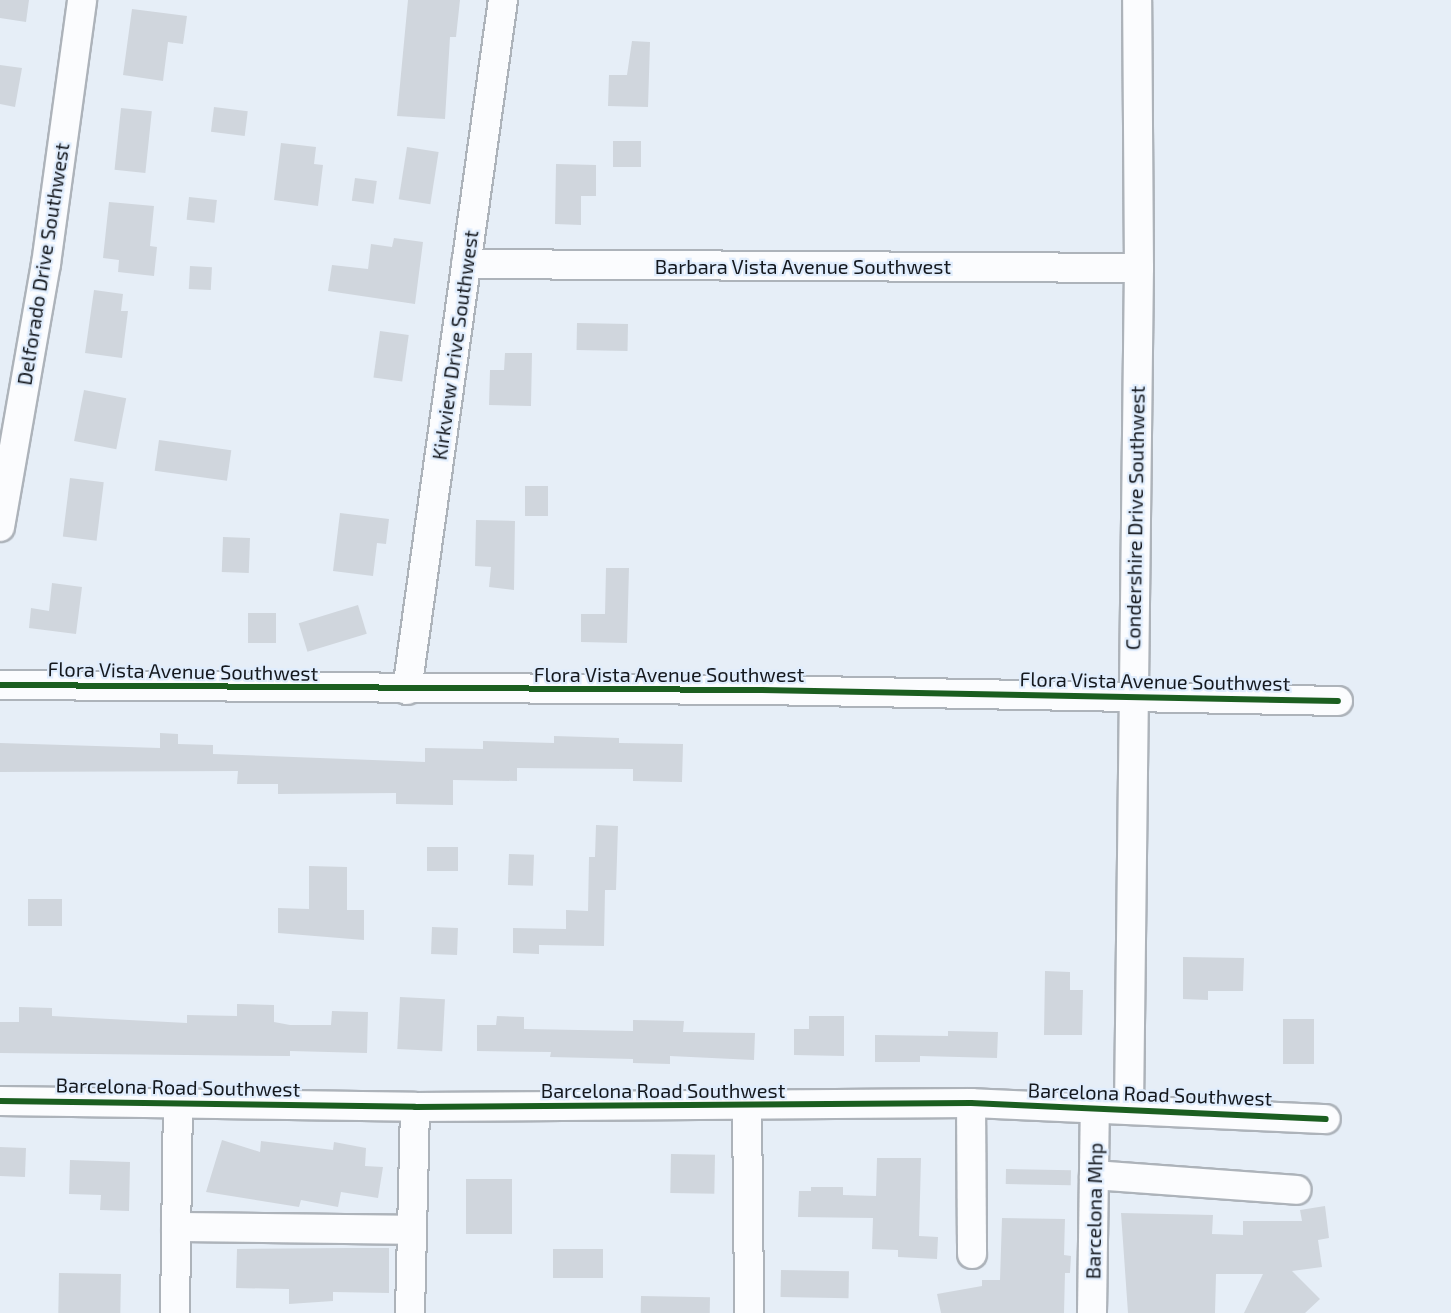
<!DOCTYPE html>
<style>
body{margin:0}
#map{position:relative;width:1451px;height:1313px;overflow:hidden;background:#e6eef7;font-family:"Exo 2",sans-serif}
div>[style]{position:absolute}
.building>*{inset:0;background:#d0d6dd;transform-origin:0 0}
.roads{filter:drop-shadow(2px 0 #adb3ba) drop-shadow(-2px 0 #adb3ba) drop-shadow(0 2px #adb3ba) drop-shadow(0 -2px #adb3ba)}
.minor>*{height:28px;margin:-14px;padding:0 14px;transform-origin:14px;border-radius:14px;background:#fbfcfe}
.cycleway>*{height:6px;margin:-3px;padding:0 3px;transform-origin:3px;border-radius:3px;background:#1b5e20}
span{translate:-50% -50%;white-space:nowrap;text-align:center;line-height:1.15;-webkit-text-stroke:4.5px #e0edfd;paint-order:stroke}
.street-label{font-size:20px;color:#14181e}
</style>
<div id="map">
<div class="building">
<div style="clip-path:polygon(0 0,29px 0,26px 22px,0 18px)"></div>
<div style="clip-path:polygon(408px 0,460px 0,456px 37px,450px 37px,445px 119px,397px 116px)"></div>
<div style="clip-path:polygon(132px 9px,187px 16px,183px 44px,168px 42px,163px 81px,123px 75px)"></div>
<div style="clip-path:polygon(632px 41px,650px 42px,648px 107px,608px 106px,609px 75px,627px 75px)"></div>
<div style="clip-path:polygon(0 65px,22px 68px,15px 107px,0 104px)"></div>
<div style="left:214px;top:107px;width:34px;height:25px;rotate:7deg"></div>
<div style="left:121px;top:108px;width:31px;height:62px;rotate:6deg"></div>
<div style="left:613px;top:141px;width:28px;height:26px"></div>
<div style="clip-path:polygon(281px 143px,316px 147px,314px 164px,323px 165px,318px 206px,274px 200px)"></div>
<div style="left:407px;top:147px;width:32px;height:53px;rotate:9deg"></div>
<div style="clip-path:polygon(556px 164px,596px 165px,596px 196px,581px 196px,581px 225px,555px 224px)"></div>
<div style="left:355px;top:178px;width:22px;height:23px;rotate:8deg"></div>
<div style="left:189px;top:197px;width:28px;height:23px;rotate:6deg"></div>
<div style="clip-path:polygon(109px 202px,154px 206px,150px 246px,157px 247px,154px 276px,118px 272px,119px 260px,103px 258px)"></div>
<div style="clip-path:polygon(394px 238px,423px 242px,415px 304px,328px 291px,332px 265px,368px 269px,371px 244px,392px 247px)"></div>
<div style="left:190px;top:266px;width:22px;height:23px;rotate:3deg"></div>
<div style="clip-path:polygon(94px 290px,123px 294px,121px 311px,128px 311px,122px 358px,85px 353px)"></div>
<div style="left:577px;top:323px;width:51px;height:27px;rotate:1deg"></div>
<div style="left:380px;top:331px;width:29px;height:47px;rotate:8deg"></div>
<div style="clip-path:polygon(505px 353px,532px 353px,531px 406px,489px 405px,490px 370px,504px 370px)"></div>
<div style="left:84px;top:390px;width:43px;height:52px;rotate:11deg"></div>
<div style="left:159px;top:440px;width:73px;height:31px;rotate:8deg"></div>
<div style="left:70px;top:478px;width:34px;height:59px;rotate:7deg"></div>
<div style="left:525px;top:486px;width:23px;height:30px"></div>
<div style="clip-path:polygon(340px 513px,389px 519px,386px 544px,377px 543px,373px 576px,333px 571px)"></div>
<div style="clip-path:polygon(476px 520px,515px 521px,514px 590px,489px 587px,491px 567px,475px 566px)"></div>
<div style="left:223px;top:537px;width:27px;height:35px;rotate:2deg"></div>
<div style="clip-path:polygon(606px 568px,629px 568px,627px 643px,581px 642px,581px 614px,605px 614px)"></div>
<div style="clip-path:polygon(52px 583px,82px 587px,76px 634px,29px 628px,31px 608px,49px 611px)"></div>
<div style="left:358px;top:605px;width:30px;height:62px;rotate:73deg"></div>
<div style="left:248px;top:613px;width:28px;height:30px"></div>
<div style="clip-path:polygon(160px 733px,178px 734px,178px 744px,213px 745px,213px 754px,425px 762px,425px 748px,483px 749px,483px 741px,554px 743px,554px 736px,619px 738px,619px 743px,683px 744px,682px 782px,633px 781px,633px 769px,517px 768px,517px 781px,453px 780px,453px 805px,396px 804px,396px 793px,278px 794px,278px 784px,237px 784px,238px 771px,0 772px,0 743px,160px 748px)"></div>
<div style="clip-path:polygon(596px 825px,618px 826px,616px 890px,605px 890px,604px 946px,539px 945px,539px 954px,513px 953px,513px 928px,566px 929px,566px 910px,588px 911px,589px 857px,595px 857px)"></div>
<div style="left:427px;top:847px;width:31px;height:24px"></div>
<div style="left:509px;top:854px;width:25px;height:31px;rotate:2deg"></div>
<div style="clip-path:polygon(309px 866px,347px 867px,347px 910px,364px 910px,364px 940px,278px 933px,278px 908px,309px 909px)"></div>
<div style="left:28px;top:899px;width:34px;height:27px"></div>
<div style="left:432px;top:927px;width:26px;height:27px;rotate:2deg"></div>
<div style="clip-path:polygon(1183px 957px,1244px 958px,1243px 991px,1208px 991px,1208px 1000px,1183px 999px)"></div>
<div style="clip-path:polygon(1045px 971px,1070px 972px,1070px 990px,1083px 990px,1082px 1035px,1044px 1035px)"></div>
<div style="left:400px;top:997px;width:45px;height:52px;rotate:3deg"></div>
<div style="clip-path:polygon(237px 1004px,274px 1005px,274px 1022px,290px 1025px,331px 1025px,332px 1011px,368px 1012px,367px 1053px,290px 1051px,290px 1056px,0 1053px,0 1022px,19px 1022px,19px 1007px,52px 1008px,52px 1016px,187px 1023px,187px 1015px,237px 1016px)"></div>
<div style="clip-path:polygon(497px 1016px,524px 1017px,524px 1029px,633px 1031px,633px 1020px,684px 1021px,683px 1032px,755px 1033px,754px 1060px,670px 1056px,670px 1064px,633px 1063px,633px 1059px,550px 1057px,551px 1052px,477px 1051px,477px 1025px,496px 1025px)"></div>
<div style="clip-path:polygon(809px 1016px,844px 1016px,844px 1056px,794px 1055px,794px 1029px,809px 1029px)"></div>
<div style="left:1283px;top:1019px;width:31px;height:45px"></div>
<div style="clip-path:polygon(948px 1031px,998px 1032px,997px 1058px,920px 1056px,920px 1062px,875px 1062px,875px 1035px,948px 1036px)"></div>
<div style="clip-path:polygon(222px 1140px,260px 1152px,261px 1141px,333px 1150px,334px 1142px,366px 1148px,365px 1166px,383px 1167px,378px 1198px,341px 1192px,338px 1207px,301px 1200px,299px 1207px,206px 1192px)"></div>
<div style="left:0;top:1147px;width:26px;height:29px;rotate:2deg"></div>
<div style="left:671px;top:1154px;width:44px;height:39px;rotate:1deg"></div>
<div style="clip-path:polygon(877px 1158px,921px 1158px,919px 1236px,938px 1237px,937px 1259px,898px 1257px,898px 1250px,872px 1249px,873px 1218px,798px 1217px,799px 1191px,811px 1191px,811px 1187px,843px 1187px,843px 1195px,876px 1196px)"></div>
<div style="clip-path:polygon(70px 1160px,130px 1162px,129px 1211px,100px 1210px,101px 1195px,69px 1194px)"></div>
<div style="left:1006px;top:1169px;width:65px;height:15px;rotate:1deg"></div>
<div style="left:466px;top:1179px;width:46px;height:55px"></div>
<div style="clip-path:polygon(1325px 1206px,1329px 1238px,1318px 1240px,1322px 1267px,1292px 1271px,1320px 1299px,1305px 1313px,1244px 1313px,1263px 1274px,1216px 1274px,1215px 1313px,1128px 1313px,1121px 1213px,1213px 1215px,1212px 1234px,1243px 1235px,1243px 1221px,1302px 1221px,1300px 1210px)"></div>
<div style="clip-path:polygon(1002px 1218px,1065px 1219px,1064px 1255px,1071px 1256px,1070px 1273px,1065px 1273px,1064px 1313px,941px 1313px,937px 1294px,982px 1286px,982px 1280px,1000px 1280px)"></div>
<div style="clip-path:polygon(348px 1248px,389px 1248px,389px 1293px,333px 1292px,333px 1301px,289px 1304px,289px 1289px,236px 1288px,237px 1249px)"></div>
<div style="left:553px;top:1249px;width:50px;height:29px"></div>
<div style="left:781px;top:1270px;width:68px;height:27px;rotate:1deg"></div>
<div style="left:59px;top:1273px;width:62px;height:40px;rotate:1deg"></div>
<div style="left:641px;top:1296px;width:69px;height:17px;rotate:1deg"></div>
</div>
<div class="roads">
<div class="minor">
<div style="left:466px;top:264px;width:673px;rotate:0.34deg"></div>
<div style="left:0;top:527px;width:267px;rotate:-80.1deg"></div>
<div style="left:46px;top:264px;width:266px;rotate:-82.2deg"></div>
<div style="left:0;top:685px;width:762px;rotate:0.38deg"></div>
<div style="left:762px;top:690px;width:576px;rotate:1.09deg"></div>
<div style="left:407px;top:690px;width:697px;rotate:-82.08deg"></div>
<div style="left:0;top:1101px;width:415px;rotate:0.8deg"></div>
<div style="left:415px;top:1107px;width:556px;rotate:-0.41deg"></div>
<div style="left:971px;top:1103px;width:355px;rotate:2.6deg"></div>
<div style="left:971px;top:1103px;width:151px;rotate:89.6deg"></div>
<div style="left:747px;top:1107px;width:206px;rotate:89.4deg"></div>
<div style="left:1129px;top:1109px;width:841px;rotate:-89.32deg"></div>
<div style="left:1139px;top:268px;width:268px;rotate:-90.4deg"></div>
<div style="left:1094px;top:1175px;width:203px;rotate:4.2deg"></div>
<div style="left:176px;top:1227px;width:236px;rotate:0.7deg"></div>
<div style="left:175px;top:1313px;width:209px;rotate:-89.2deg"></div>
<div style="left:410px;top:1313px;width:206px;rotate:-88.6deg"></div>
<div style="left:1092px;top:1313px;width:204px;rotate:-89.2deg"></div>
</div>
</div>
<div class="cycleway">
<div style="left:0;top:685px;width:762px;rotate:0.38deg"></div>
<div style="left:762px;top:690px;width:576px;rotate:1.09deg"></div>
<div style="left:0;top:1101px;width:415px;rotate:0.8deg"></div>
<div style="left:415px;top:1107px;width:556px;rotate:-0.41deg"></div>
<div style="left:971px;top:1103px;width:355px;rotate:2.6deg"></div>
</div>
<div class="street-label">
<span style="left:43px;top:264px;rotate:-81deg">Delforado Drive Southwest</span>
<span style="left:803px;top:266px">Barbara Vista Avenue Southwest</span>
<span style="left:455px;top:345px;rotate:-82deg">Kirkview Drive Southwest</span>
<span style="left:1135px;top:518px;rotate:-89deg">Condershire Drive Southwest</span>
<span style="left:183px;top:671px;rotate:1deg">Flora Vista Avenue Southwest</span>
<span style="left:669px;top:674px">Flora Vista Avenue Southwest</span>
<span style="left:1155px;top:681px;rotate:1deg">Flora Vista Avenue Southwest</span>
<span style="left:178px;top:1087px;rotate:1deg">Barcelona Road Southwest</span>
<span style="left:663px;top:1090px">Barcelona Road Southwest</span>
<span style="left:1150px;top:1094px;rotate:2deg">Barcelona Road Southwest</span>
<span style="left:1094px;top:1211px;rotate:-89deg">Barcelona Mhp</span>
</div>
</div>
